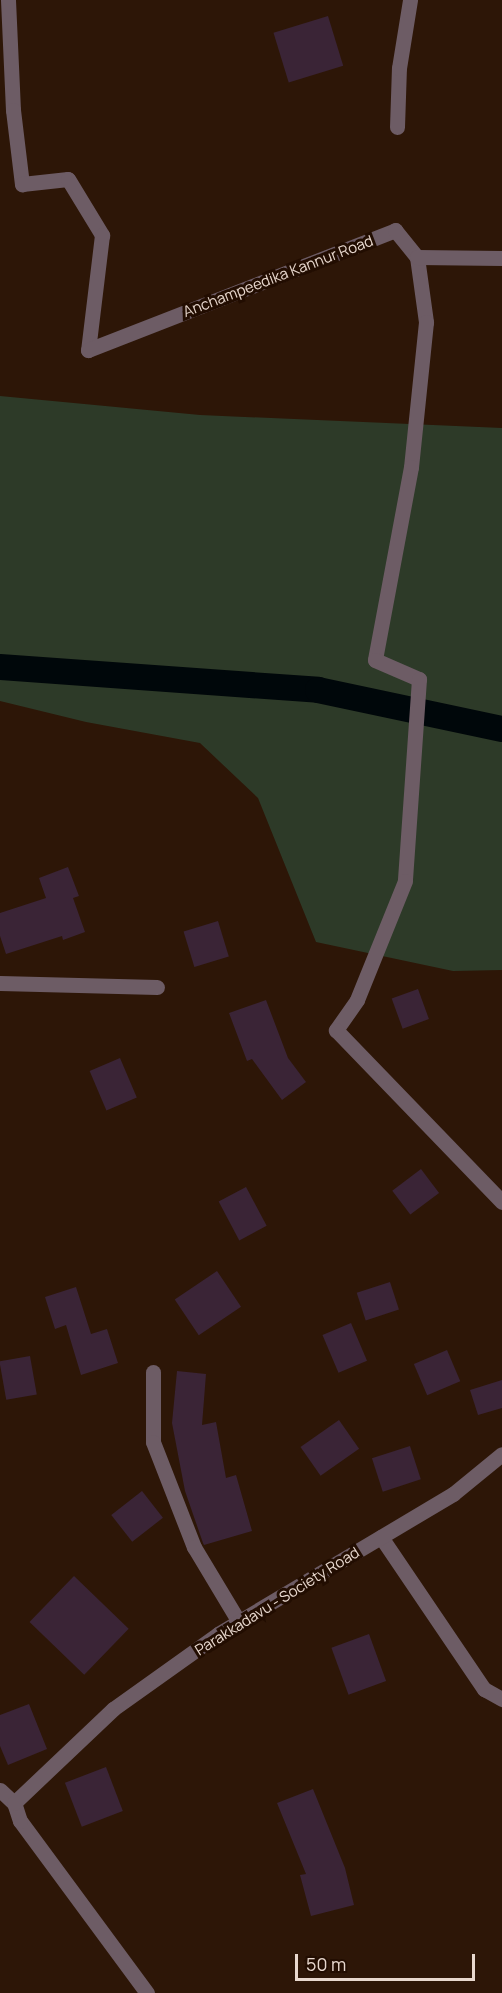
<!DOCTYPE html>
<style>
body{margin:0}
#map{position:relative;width:502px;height:1993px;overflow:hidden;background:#2d1607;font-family:Manrope,sans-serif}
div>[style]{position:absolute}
.green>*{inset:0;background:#2d3a28}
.canal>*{height:26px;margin:-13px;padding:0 13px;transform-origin:13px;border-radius:13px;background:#00070a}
.building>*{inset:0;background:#3a2436;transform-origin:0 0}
.minor>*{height:15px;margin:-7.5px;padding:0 7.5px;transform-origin:7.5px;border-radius:7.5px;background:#6d5c65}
span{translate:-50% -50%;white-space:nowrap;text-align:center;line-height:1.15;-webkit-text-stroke:6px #220d01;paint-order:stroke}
.street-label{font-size:15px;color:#e8d8ce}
.scale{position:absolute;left:295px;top:1954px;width:180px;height:27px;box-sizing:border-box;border:3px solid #e8d8ce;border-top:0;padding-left:8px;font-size:18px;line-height:21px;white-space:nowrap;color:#e8d8ce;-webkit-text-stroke:4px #220d01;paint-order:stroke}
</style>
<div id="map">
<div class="green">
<div style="clip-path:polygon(0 396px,200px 415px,502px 428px,502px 970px,453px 971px,316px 942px,258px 798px,200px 743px,86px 722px,0 701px)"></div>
</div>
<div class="canal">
<div style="left:0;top:667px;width:319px;rotate:4.1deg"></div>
<div style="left:318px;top:690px;width:188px;rotate:12deg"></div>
</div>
<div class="building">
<div style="left:328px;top:16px;width:52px;height:57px;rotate:73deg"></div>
<div style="clip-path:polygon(68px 867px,79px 896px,73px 898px,85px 932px,63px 940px,62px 936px,6px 954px,0 936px,0 913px,46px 898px,39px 878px)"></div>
<div style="left:218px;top:921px;width:37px;height:36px;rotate:73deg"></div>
<div style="left:418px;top:989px;width:32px;height:28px;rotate:70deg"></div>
<div style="clip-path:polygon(266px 1000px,288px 1058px,306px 1082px,282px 1100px,252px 1059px,247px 1061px,229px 1013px)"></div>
<div style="left:120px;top:1058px;width:43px;height:33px;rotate:67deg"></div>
<div style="left:421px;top:1169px;width:30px;height:36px;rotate:53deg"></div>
<div style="left:246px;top:1187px;width:44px;height:31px;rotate:62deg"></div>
<div style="left:217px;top:1271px;width:43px;height:51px;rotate:56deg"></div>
<div style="left:390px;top:1282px;width:29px;height:35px;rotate:72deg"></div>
<div style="clip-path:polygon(76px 1287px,91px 1334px,107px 1329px,118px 1363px,81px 1375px,66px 1325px,55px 1329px,45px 1297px)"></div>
<div style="left:351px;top:1323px;width:41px;height:31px;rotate:67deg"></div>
<div style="left:447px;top:1350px;width:34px;height:36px;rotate:67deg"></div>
<div style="left:30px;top:1356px;width:39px;height:31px;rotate:80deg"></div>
<div style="clip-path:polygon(177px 1371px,206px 1374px,202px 1425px,216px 1422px,226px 1478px,236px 1475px,252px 1531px,204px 1545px,203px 1543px,185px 1491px,172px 1423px)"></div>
<div style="clip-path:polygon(502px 1380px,502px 1408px,478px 1415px,470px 1390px)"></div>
<div style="left:339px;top:1420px;width:35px;height:47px;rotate:55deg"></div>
<div style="left:410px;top:1446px;width:35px;height:40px;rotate:72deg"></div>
<div style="left:142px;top:1491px;width:34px;height:39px;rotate:52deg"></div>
<div style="left:74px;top:1576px;width:76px;height:64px;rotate:44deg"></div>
<div style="left:369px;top:1634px;width:50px;height:40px;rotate:70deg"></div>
<div style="clip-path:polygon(29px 1704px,47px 1749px,8px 1765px,0 1746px,0 1715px)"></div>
<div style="left:106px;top:1767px;width:47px;height:44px;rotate:69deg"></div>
<div style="clip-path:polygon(313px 1789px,345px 1868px,354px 1905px,311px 1916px,300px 1875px,306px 1874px,277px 1803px)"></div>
</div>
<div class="minor">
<div style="left:8px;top:0;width:110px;rotate:87.4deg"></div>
<div style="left:13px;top:110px;width:75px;rotate:83.1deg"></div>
<div style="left:22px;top:184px;width:46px;rotate:-6.2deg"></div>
<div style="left:68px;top:179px;width:66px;rotate:58.7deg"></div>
<div style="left:102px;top:235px;width:116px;rotate:96.9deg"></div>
<div style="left:88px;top:350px;width:330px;rotate:-21.3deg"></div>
<div style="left:395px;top:230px;width:35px;rotate:51deg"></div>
<div style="left:417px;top:257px;width:66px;rotate:82.1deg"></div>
<div style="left:426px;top:322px;width:146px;rotate:95.9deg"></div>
<div style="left:411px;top:467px;width:196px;rotate:100.6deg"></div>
<div style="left:375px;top:660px;width:48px;rotate:23.4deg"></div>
<div style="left:419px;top:679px;width:202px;rotate:94deg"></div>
<div style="left:405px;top:881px;width:128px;rotate:112deg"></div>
<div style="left:357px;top:1000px;width:37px;rotate:125deg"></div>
<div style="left:336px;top:1030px;width:239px;rotate:46deg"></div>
<div style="left:397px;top:127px;width:59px;rotate:-88.1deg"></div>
<div style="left:399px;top:68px;width:69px;rotate:-80.8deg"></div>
<div style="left:417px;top:257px;width:85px;rotate:0.7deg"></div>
<div style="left:0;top:983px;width:157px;rotate:1.5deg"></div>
<div style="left:153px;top:1372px;width:70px;rotate:90deg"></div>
<div style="left:153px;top:1442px;width:113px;rotate:68.7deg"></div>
<div style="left:194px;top:1547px;width:87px;rotate:59deg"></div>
<div style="left:381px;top:1537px;width:184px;rotate:55.9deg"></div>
<div style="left:484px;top:1689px;width:21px;rotate:29deg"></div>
<div style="left:0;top:1790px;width:19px;rotate:43deg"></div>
<div style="left:147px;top:1993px;width:214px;rotate:-126.4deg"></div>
<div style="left:20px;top:1821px;width:19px;rotate:-108deg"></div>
<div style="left:14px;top:1803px;width:137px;rotate:-43.5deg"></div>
<div style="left:113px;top:1709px;width:129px;rotate:-35.5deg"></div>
<div style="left:218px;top:1634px;width:274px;rotate:-30.8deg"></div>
<div style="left:453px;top:1494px;width:63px;rotate:-39.2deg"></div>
</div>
<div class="street-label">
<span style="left:278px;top:276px;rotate:-21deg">Anchampeedika Kannur Road</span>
<span style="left:277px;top:1601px;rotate:-32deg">Parakkadavu - Society Road</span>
</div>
<div class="scale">50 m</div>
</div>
